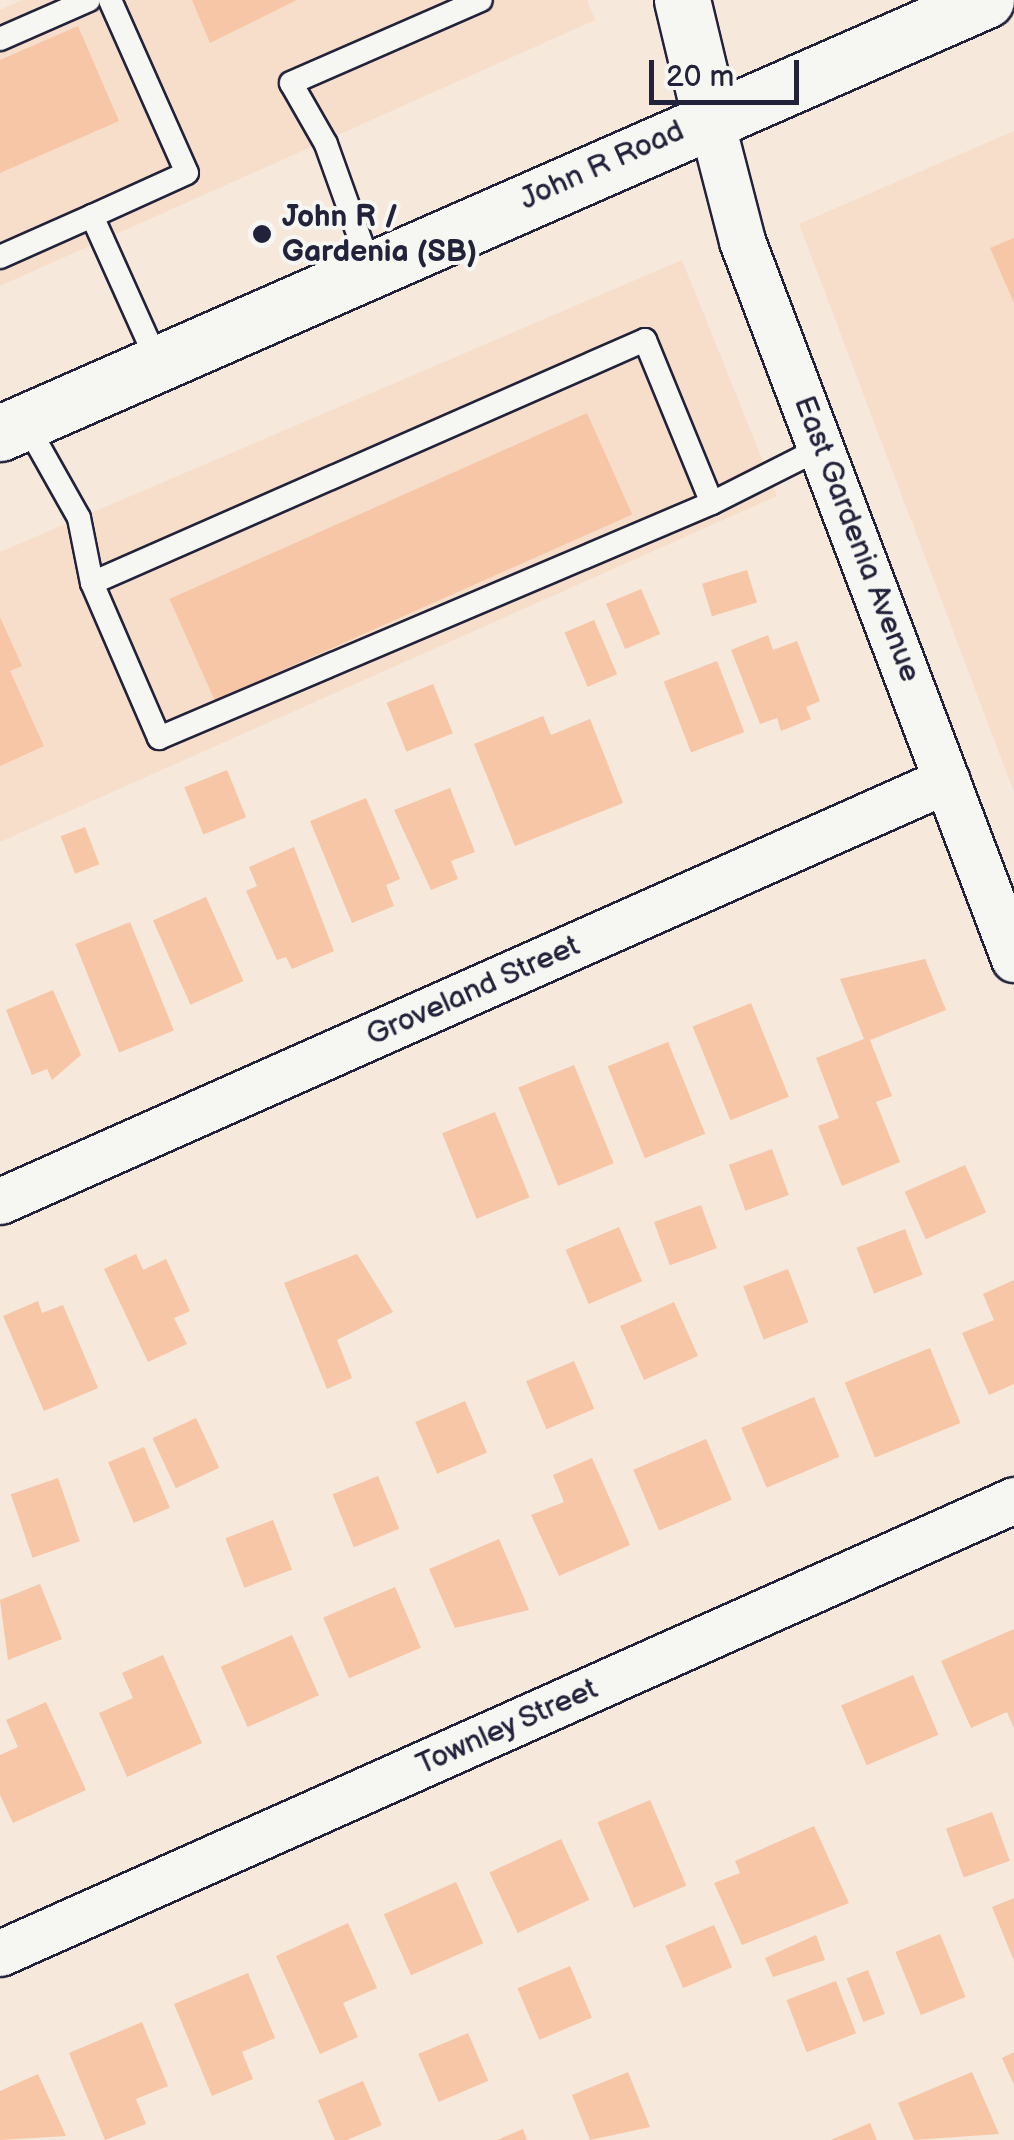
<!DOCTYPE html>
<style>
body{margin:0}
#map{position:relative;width:1014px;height:2140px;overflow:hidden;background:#f6e8db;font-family:"Balsamiq Sans",sans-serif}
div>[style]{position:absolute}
.built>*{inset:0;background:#f6decb}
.building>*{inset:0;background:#f6c6a6;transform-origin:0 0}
.roads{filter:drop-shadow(2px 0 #22223b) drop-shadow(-2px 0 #22223b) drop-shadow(0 2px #22223b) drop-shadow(0 -2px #22223b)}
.lane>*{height:22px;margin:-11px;padding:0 11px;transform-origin:11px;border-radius:11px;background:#f6f6f2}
.street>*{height:45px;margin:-22.5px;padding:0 22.5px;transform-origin:22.5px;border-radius:22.5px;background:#f6f6f2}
.secondary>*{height:55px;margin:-27.5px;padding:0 27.5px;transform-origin:27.5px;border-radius:27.5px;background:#f6f6f2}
.dots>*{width:28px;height:28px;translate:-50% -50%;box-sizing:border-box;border:5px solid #f6f6f2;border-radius:50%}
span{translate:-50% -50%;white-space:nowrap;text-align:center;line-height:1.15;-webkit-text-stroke:8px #f6f6f2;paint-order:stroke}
.street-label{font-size:30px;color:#22223b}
.poi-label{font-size:30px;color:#22223b;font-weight:700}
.left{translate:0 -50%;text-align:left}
.scale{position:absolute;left:649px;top:60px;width:150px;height:45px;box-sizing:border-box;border:5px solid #22223b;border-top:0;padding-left:12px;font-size:30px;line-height:35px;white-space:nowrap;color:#22223b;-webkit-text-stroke:8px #f6f6f2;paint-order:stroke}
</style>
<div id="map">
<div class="built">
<div style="clip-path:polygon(22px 0,587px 0,595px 20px,0 286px,0 10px)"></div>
<div style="clip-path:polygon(1014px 131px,1014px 792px,799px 224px)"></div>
<div style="clip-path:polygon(682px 260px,777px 496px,0 842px,0 552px)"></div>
</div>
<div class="building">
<div style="clip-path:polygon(192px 0,297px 0,210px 43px)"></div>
<div style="clip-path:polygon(78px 26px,119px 121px,0 173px,0 60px)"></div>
<div style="clip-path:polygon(1014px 238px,1014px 303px,990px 248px)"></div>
<div style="left:587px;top:413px;width:111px;height:457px;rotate:66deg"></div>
<div style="left:747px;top:570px;width:34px;height:47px;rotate:73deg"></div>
<div style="left:641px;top:589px;width:49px;height:38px;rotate:67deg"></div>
<div style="clip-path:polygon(0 617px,22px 666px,10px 671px,44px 746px,0 766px)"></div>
<div style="left:594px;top:620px;width:59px;height:32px;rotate:67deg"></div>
<div style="clip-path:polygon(768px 635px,773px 650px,797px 641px,820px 701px,806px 707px,811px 719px,781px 731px,777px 718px,760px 724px,731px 650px)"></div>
<div style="left:717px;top:661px;width:76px;height:57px;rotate:69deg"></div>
<div style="left:433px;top:684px;width:53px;height:50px;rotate:68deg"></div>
<div style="clip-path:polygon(543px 716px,551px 735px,590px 719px,623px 803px,515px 846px,474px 744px)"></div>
<div style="left:227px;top:770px;width:51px;height:46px;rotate:68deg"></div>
<div style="clip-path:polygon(450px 788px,475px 852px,451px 861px,458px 879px,431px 890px,394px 810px)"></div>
<div style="clip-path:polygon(366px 798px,400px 879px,386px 885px,394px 906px,352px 923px,310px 821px)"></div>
<div style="left:85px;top:827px;width:40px;height:26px;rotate:69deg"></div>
<div style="clip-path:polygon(294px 847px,334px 951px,292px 969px,286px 957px,277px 960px,246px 891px,257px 886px,249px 867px)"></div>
<div style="left:206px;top:897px;width:92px;height:58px;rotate:66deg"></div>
<div style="left:130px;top:922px;width:117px;height:59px;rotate:68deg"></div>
<div style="clip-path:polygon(925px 959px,946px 1010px,870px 1040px,892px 1096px,876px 1102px,900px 1162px,842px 1186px,818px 1126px,839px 1118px,816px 1058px,864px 1039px,840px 979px)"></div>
<div style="clip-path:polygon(53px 990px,81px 1055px,52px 1080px,47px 1069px,32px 1075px,6px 1010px)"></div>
<div style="left:751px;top:1003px;width:101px;height:63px;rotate:68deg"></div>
<div style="left:668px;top:1042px;width:99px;height:65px;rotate:68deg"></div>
<div style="left:574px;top:1065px;width:106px;height:60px;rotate:68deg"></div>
<div style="left:495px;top:1112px;width:92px;height:57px;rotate:68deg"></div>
<div style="left:772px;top:1149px;width:49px;height:46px;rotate:70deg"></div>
<div style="left:965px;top:1165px;width:52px;height:66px;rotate:66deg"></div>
<div style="left:701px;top:1205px;width:46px;height:50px;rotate:70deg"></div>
<div style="left:619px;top:1227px;width:59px;height:58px;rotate:67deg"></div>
<div style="left:905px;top:1229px;width:49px;height:52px;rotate:69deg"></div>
<div style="clip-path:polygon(136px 1254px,143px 1270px,166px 1259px,190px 1311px,174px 1318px,187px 1344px,148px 1362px,104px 1269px)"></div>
<div style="clip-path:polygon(357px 1254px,393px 1312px,337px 1340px,352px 1378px,327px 1389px,284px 1283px)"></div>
<div style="left:788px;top:1269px;width:57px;height:48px;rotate:69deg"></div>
<div style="clip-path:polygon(1014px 1280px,1014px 1384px,989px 1395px,962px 1333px,994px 1320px,983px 1294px)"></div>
<div style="clip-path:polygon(38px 1301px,42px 1313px,63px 1305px,98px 1388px,44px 1411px,3px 1316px)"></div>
<div style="left:674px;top:1302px;width:59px;height:59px;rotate:66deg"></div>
<div style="left:930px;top:1348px;width:81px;height:92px;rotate:68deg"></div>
<div style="left:574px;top:1361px;width:52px;height:52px;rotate:67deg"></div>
<div style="left:814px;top:1397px;width:65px;height:79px;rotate:67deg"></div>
<div style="left:465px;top:1401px;width:56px;height:54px;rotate:67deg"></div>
<div style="left:196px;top:1418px;width:55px;height:48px;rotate:65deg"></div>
<div style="left:706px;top:1439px;width:66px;height:79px;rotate:67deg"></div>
<div style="left:144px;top:1447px;width:66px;height:39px;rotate:67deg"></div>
<div style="clip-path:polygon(592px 1458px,630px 1545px,559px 1576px,531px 1515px,564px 1502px,553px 1475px)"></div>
<div style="left:378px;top:1476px;width:57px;height:49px;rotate:68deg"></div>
<div style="left:58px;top:1478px;width:67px;height:50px;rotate:71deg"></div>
<div style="left:273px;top:1520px;width:53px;height:51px;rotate:69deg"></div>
<div style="clip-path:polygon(499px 1539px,529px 1610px,455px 1628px,429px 1569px)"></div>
<div style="clip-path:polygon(40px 1584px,62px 1639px,8px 1660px,0 1600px)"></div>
<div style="left:395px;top:1587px;width:66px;height:78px;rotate:67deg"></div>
<div style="clip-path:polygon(1014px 1629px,1014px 1728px,1007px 1712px,971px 1728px,941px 1661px)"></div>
<div style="left:292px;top:1635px;width:66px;height:78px;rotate:66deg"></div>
<div style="clip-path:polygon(163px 1655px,202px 1743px,127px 1777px,99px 1713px,133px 1698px,122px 1673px)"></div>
<div style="left:913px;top:1675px;width:65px;height:78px;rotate:67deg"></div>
<div style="clip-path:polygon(46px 1702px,86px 1790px,13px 1823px,0 1795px,0 1755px,18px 1747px,6px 1720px)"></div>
<div style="left:650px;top:1800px;width:93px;height:57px;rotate:67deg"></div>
<div style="left:992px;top:1812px;width:52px;height:49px;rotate:70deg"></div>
<div style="clip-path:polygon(814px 1826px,849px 1903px,742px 1945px,714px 1883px,740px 1873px,735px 1861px)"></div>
<div style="left:561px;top:1839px;width:67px;height:79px;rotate:65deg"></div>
<div style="left:456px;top:1882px;width:67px;height:79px;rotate:66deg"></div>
<div style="clip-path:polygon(1014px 1898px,1014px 1961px,992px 1907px)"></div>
<div style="clip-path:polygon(348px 1923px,377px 1988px,343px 2003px,358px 2037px,320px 2054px,276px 1956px)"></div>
<div style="left:714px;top:1925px;width:46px;height:53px;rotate:67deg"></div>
<div style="left:940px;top:1934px;width:68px;height:48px;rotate:68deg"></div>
<div style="clip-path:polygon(816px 1935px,825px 1960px,773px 1977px,765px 1958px)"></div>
<div style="left:570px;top:1966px;width:56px;height:57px;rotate:67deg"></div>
<div style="left:868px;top:1970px;width:47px;height:23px;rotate:69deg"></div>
<div style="clip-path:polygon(248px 1973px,275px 2038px,242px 2052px,253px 2079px,212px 2096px,174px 2004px)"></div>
<div style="left:836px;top:1981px;width:56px;height:53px;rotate:69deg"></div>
<div style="clip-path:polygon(142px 2022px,168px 2086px,136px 2099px,146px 2124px,105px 2140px,69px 2053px)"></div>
<div style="left:468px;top:2033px;width:52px;height:54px;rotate:67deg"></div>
<div style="clip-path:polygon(1014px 2052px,1014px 2085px,1002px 2058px)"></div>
<div style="clip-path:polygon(628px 2072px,650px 2127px,590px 2140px,572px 2095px)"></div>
<div style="clip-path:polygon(972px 2072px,999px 2134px,914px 2140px,898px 2103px)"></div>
<div style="clip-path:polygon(38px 2074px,66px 2136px,0 2140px,0 2091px)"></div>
<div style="left:363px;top:2081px;width:48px;height:49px;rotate:67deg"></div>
<div style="clip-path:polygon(870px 2123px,877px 2140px,831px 2140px)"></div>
<div style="clip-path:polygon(523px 2129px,527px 2140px,497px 2140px)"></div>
</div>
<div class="roads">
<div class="lane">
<div style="left:110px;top:0;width:189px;rotate:66deg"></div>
<div style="left:187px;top:173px;width:104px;rotate:155.6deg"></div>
<div style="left:92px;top:216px;width:161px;rotate:65.8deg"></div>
<div style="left:0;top:39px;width:97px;rotate:-23.7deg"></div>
<div style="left:0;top:257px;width:101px;rotate:-24deg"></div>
<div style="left:370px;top:267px;width:131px;rotate:-109.7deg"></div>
<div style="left:326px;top:144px;width:70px;rotate:-119.8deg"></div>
<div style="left:291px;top:83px;width:207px;rotate:-23.6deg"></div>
<div style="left:25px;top:422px;width:110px;rotate:60.6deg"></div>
<div style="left:79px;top:518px;width:66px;rotate:78.7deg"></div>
<div style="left:92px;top:583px;width:169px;rotate:66.6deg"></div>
<div style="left:159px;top:738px;width:601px;rotate:-23.02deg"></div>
<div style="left:712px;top:503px;width:124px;rotate:-26.8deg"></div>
<div style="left:92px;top:583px;width:604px;rotate:-23.72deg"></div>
<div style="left:645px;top:340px;width:176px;rotate:67.7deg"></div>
</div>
<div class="street">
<div style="left:710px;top:117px;width:128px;rotate:75.5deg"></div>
<div style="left:742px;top:241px;width:768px;rotate:69.25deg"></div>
<div style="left:0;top:1201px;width:1036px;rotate:-23.97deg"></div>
<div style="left:0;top:1953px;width:1111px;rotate:-24.07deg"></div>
</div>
<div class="secondary">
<div style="left:682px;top:0;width:120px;rotate:76.5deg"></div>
<div style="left:0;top:433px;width:1077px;rotate:-23.71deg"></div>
</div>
</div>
<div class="dots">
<div style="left:262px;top:234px;background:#22223b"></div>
</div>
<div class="street-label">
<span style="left:602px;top:165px;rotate:-24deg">John R Road</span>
<span style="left:857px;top:539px;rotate:69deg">East Gardenia Avenue</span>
<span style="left:473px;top:991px;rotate:-24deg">Groveland Street</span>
<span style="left:507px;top:1727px;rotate:-24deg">Townley Street</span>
</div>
<div class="poi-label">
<span class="left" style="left:282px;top:234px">John R /<br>Gardenia (SB)</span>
</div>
<div class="scale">20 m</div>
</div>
